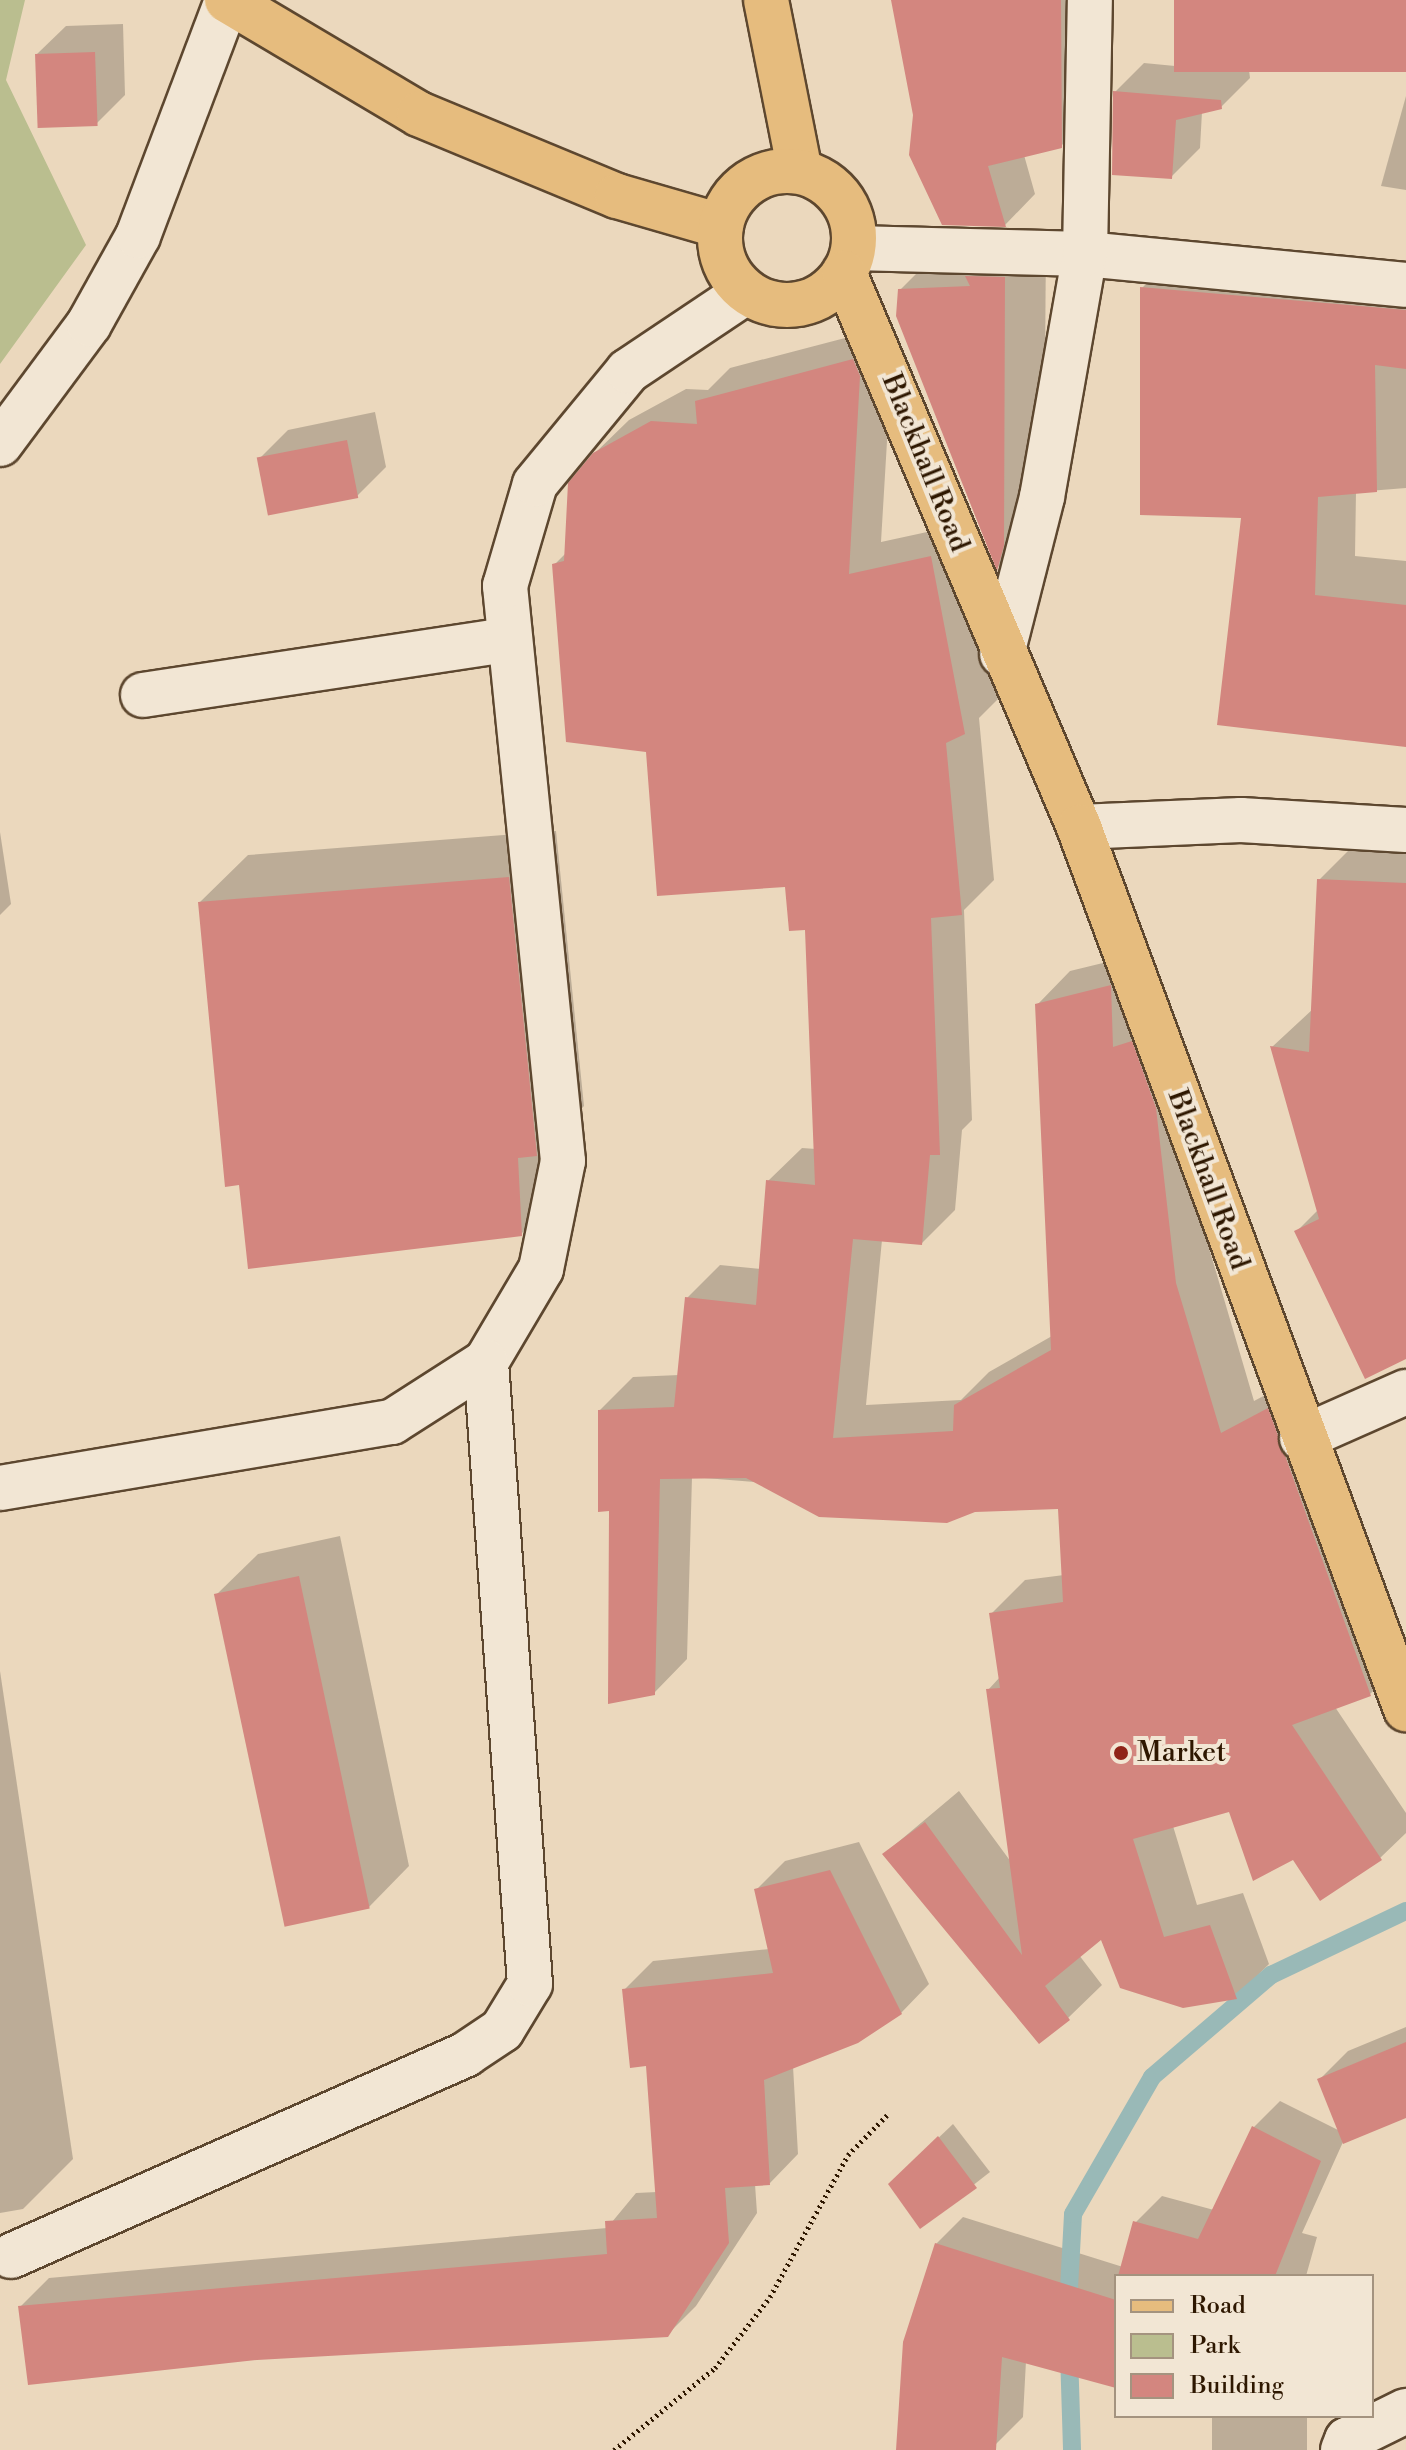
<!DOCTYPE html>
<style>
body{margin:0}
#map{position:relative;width:1406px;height:2450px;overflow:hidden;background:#ebd8bd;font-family:"Libre Bodoni",serif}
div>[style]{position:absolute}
.green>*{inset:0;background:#babe8f}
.shadow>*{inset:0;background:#0003;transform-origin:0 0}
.stream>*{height:18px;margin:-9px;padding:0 9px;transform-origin:9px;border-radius:9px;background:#99b9b7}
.building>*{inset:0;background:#d3867f;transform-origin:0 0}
.path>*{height:5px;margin-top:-2.5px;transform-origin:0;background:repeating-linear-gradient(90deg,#2e1700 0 2px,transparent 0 6px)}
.roads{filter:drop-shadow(2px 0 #5d472f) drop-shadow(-2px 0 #5d472f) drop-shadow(0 2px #5d472f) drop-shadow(0 -2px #5d472f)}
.minor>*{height:44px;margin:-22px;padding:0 22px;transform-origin:22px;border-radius:22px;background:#f2e6d4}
.major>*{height:44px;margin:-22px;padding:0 22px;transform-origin:22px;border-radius:22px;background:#e6bc7e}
.major>.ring{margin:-22px;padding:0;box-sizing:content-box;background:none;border:44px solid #e6bc7e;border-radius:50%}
.dots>*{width:22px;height:22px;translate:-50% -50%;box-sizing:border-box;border:4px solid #f2e6d4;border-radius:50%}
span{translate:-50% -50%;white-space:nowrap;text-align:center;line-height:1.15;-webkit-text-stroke:8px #f2e6d4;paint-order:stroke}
.street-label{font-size:28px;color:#2e1700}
.poi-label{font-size:28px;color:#2e1700}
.left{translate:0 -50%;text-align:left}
.legend{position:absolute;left:1114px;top:2274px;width:260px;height:144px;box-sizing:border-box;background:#f2e6d4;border:2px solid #a4937f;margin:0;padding:10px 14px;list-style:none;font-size:24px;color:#2e1700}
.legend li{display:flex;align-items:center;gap:16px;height:40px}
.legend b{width:40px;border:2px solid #a4937f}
</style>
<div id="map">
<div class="green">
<div style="clip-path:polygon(0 0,25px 0,6px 80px,86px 245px,0 364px)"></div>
</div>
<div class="shadow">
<div style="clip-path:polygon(893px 0,1091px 0,1092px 115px,1061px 146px,1024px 155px,1035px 194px,1005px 225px,915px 115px)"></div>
<div style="clip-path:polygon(1177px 0,1406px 0,1406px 68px,1249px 70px,1250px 78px,1221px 107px,1202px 112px,1200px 148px,1171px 177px,1115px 92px,1144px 63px,1175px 66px)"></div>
<div style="clip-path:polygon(123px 24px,125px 95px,96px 124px,37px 54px,66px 26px)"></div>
<div style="clip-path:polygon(1406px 96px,1406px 190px,1381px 186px)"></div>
<div style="clip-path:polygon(1046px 237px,1044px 502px,1038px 527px,998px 567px,898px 316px,900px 290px,941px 249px)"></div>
<div style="clip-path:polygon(1183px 247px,1406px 264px,1406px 488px,1356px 492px,1355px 556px,1406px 561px,1406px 745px,1243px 516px,1142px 288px)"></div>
<div style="clip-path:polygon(887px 327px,893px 341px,881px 542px,964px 524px,998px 699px,979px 718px,994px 880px,964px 910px,972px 1120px,962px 1130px,955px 1210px,922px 1243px,882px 1240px,866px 1405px,961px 1400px,989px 1372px,1052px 1336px,1037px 1005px,1070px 971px,1144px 953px,1189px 1073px,1209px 1248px,1254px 1401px,1301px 1376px,1404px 1661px,1370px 1694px,1335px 1707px,1406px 1813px,1406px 1833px,1380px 1858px,1294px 1858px,1230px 1810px,1173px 1826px,1197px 1905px,1243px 1893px,1269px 1964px,1236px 1997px,1101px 1937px,1079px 1955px,1102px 1985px,1068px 2018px,884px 1854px,959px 1791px,1011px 1862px,988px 1690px,1000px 1677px,991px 1614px,1025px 1580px,1064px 1575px,1060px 1507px,692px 1477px,687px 1659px,654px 1693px,611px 1508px,600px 1410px,633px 1377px,679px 1375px,687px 1298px,720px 1265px,761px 1269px,768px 1181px,802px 1148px,816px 1149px,807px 928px,786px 885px,648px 750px,554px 565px,567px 552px,594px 454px,629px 420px,686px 389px,708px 390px,730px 368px)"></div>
<div style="clip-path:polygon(375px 412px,386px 467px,357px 496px,259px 459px,288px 430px)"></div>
<div style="clip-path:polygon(556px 831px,584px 1106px,566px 1125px,569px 1187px,521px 1234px,200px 902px,248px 855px)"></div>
<div style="clip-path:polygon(0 832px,11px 904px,0 915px)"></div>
<div style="clip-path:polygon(1357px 842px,1406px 844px,1406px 1356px,1297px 1231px,1319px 1209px,1272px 1047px,1313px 1009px,1319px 880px)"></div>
<div style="clip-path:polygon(340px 1536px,409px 1866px,368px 1908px,216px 1595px,258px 1554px)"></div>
<div style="clip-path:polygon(0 1671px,73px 2159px,23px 2209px,0 2213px)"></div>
<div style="clip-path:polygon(859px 1842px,929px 1984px,901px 2013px,793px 2066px,798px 2154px,770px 2183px,755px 2184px,757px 2213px,696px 2306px,667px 2335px,257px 2358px,20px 2307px,49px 2278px,607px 2228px,636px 2193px,657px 2192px,648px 2064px,624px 1990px,653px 1961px,770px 1949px,756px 1890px,785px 1861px)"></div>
<div style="clip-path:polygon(1406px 2027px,1406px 2116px,1343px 2142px,1302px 2233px,1317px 2237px,1306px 2276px,1116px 2276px,1116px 2386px,1026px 2361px,1023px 2417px,996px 2444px,936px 2244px,963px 2217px,1123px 2267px,1135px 2223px,1162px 2196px,1214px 2210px,1253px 2128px,1280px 2101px,1340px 2131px,1319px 2080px,1348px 2051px)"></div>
<div style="clip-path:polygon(953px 2124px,990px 2172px,921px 2226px,890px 2184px)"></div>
<div style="left:1212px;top:2416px;width:95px;height:34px"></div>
</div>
<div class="stream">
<div style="left:1068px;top:2307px;width:93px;rotate:-86.9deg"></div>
<div style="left:1073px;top:2214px;width:158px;rotate:-60deg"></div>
<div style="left:1152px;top:2077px;width:157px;rotate:-40.6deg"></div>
<div style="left:1271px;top:1975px;width:149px;rotate:-25.4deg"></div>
<div style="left:1069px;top:2353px;width:97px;rotate:88.2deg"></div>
</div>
<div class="building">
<div style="clip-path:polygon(891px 0,1061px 0,1062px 148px,988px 166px,1006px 227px,942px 225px,909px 155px,913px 115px)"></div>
<div style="left:1174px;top:0;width:232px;height:72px"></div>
<div style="left:95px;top:52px;width:74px;height:60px;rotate:88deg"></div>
<div style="clip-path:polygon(1113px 91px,1221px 100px,1222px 109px,1176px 120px,1172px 179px,1112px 175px)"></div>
<div style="clip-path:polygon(965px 276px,1005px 277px,1004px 545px,997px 571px,896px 316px,898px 289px,970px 286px)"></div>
<div style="clip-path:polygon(1140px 287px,1406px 310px,1406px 369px,1375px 365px,1377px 492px,1318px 497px,1315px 595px,1406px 605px,1406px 747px,1217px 725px,1241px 518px,1140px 515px)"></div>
<div style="clip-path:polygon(853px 359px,860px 376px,849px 574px,931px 556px,965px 734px,946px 743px,962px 915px,931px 918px,940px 1155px,930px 1155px,922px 1245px,853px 1239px,833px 1438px,953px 1431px,954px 1405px,1051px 1350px,1035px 1004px,1111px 985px,1113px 1047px,1132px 1041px,1156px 1108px,1176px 1283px,1221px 1433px,1268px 1408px,1371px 1696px,1292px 1725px,1382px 1860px,1320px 1901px,1293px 1860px,1253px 1881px,1229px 1812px,1133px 1839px,1164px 1937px,1210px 1925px,1237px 1999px,1183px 2008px,1120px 1988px,1101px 1940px,1045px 1986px,1070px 2020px,1039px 2044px,882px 1854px,925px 1822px,1022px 1955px,986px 1689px,1000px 1688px,989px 1613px,1063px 1602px,1058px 1509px,975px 1512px,947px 1523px,819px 1517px,746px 1478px,660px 1479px,655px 1695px,608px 1704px,609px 1511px,598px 1512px,598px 1410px,674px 1407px,685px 1297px,756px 1305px,766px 1180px,815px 1185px,805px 930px,789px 931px,785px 887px,657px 896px,646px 752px,566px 742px,552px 564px,564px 561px,568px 483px,593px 453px,651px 421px,697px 424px,695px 401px)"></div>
<div style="left:347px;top:440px;width:59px;height:92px;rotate:79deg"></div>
<div style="clip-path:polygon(509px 877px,537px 1156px,518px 1158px,522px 1236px,248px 1269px,239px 1185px,225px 1187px,198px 902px)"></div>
<div style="clip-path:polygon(1317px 879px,1406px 883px,1406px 1359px,1365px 1379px,1294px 1231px,1319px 1219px,1270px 1046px,1309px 1052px)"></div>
<div style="left:299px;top:1576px;width:340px;height:87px;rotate:78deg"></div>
<div style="clip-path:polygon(830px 1870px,902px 2014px,858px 2043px,764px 2080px,770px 2185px,725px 2188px,729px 2243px,668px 2337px,257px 2360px,28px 2385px,18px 2306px,607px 2254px,605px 2221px,657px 2218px,646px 2066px,630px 2068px,622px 1989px,773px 1973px,754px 1889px)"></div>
<div style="clip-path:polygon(1406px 2042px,1406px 2118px,1343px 2144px,1317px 2079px)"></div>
<div style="clip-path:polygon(1252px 2126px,1321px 2161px,1275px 2276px,1118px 2276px,1133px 2221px,1198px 2239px)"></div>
<div style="clip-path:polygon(938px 2136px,977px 2188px,920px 2229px,888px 2184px)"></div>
<div style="clip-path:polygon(935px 2243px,1116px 2300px,1116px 2388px,1002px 2357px,996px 2450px,896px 2450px,903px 2342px)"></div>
</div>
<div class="path">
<div style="left:614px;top:2450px;width:130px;rotate:-39.1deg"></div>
<div style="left:715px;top:2368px;width:90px;rotate:-52.2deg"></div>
<div style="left:770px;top:2297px;width:162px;rotate:-61.2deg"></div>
<div style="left:848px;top:2155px;width:56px;rotate:-45.7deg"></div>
</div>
<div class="roads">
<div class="minor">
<div style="left:854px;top:248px;width:231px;rotate:1.5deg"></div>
<div style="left:1085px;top:254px;width:322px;rotate:5.5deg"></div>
<div style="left:0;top:444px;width:149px;rotate:-53.4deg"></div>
<div style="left:89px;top:324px;width:101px;rotate:-60.9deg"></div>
<div style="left:138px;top:236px;width:252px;rotate:-69.3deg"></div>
<div style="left:1002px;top:654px;width:162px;rotate:-75.7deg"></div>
<div style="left:1042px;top:497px;width:247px;rotate:-80deg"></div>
<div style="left:1085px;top:254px;width:254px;rotate:-88.9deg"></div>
<div style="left:143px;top:695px;width:367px;rotate:-8.6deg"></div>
<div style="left:1079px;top:827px;width:162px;rotate:-2.5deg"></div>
<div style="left:1241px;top:820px;width:165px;rotate:3.5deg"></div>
<div style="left:1302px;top:1438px;width:114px;rotate:-23.9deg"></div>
<div style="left:0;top:1488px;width:398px;rotate:-9.6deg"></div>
<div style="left:392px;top:1422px;width:112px;rotate:-32.6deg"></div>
<div style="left:486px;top:1362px;width:108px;rotate:-59.4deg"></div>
<div style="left:541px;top:1269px;width:110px;rotate:-78.5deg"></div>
<div style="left:563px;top:1161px;width:578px;rotate:-95.76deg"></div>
<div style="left:505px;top:586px;width:106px;rotate:-73.6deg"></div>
<div style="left:535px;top:484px;width:146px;rotate:-50.5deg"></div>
<div style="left:628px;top:371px;width:142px;rotate:-33.8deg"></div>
<div style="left:11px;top:2256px;width:498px;rotate:-23.9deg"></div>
<div style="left:466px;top:2054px;width:43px;rotate:-33.7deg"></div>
<div style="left:502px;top:2030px;width:54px;rotate:-58.7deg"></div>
<div style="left:530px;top:1984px;width:624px;rotate:-94.05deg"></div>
<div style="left:1343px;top:2450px;width:11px;rotate:-68deg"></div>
<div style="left:1347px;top:2440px;width:66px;rotate:-26.2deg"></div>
</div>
<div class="major">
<div style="left:227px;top:0;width:223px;rotate:30.7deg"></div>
<div style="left:419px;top:114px;width:214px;rotate:22.5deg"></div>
<div style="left:617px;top:196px;width:108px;rotate:16.1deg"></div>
<div style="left:766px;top:0;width:174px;rotate:78.8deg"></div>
<div class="ring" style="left:720px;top:171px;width:90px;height:90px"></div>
<div style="left:844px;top:273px;width:602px;rotate:67.01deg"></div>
<div style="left:1079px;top:827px;width:941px;rotate:69.66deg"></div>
</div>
</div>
<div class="dots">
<div style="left:1121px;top:1753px;background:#8f2418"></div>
</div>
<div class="street-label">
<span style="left:925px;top:463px;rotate:68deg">Blackhall Road</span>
<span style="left:1208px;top:1180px;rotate:70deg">Blackhall Road</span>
</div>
<div class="poi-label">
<span class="left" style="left:1137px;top:1753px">Market</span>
</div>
<ul class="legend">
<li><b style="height:10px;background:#e6bc7e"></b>Road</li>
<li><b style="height:22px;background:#babe8f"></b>Park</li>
<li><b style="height:22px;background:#d3867f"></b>Building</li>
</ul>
</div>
